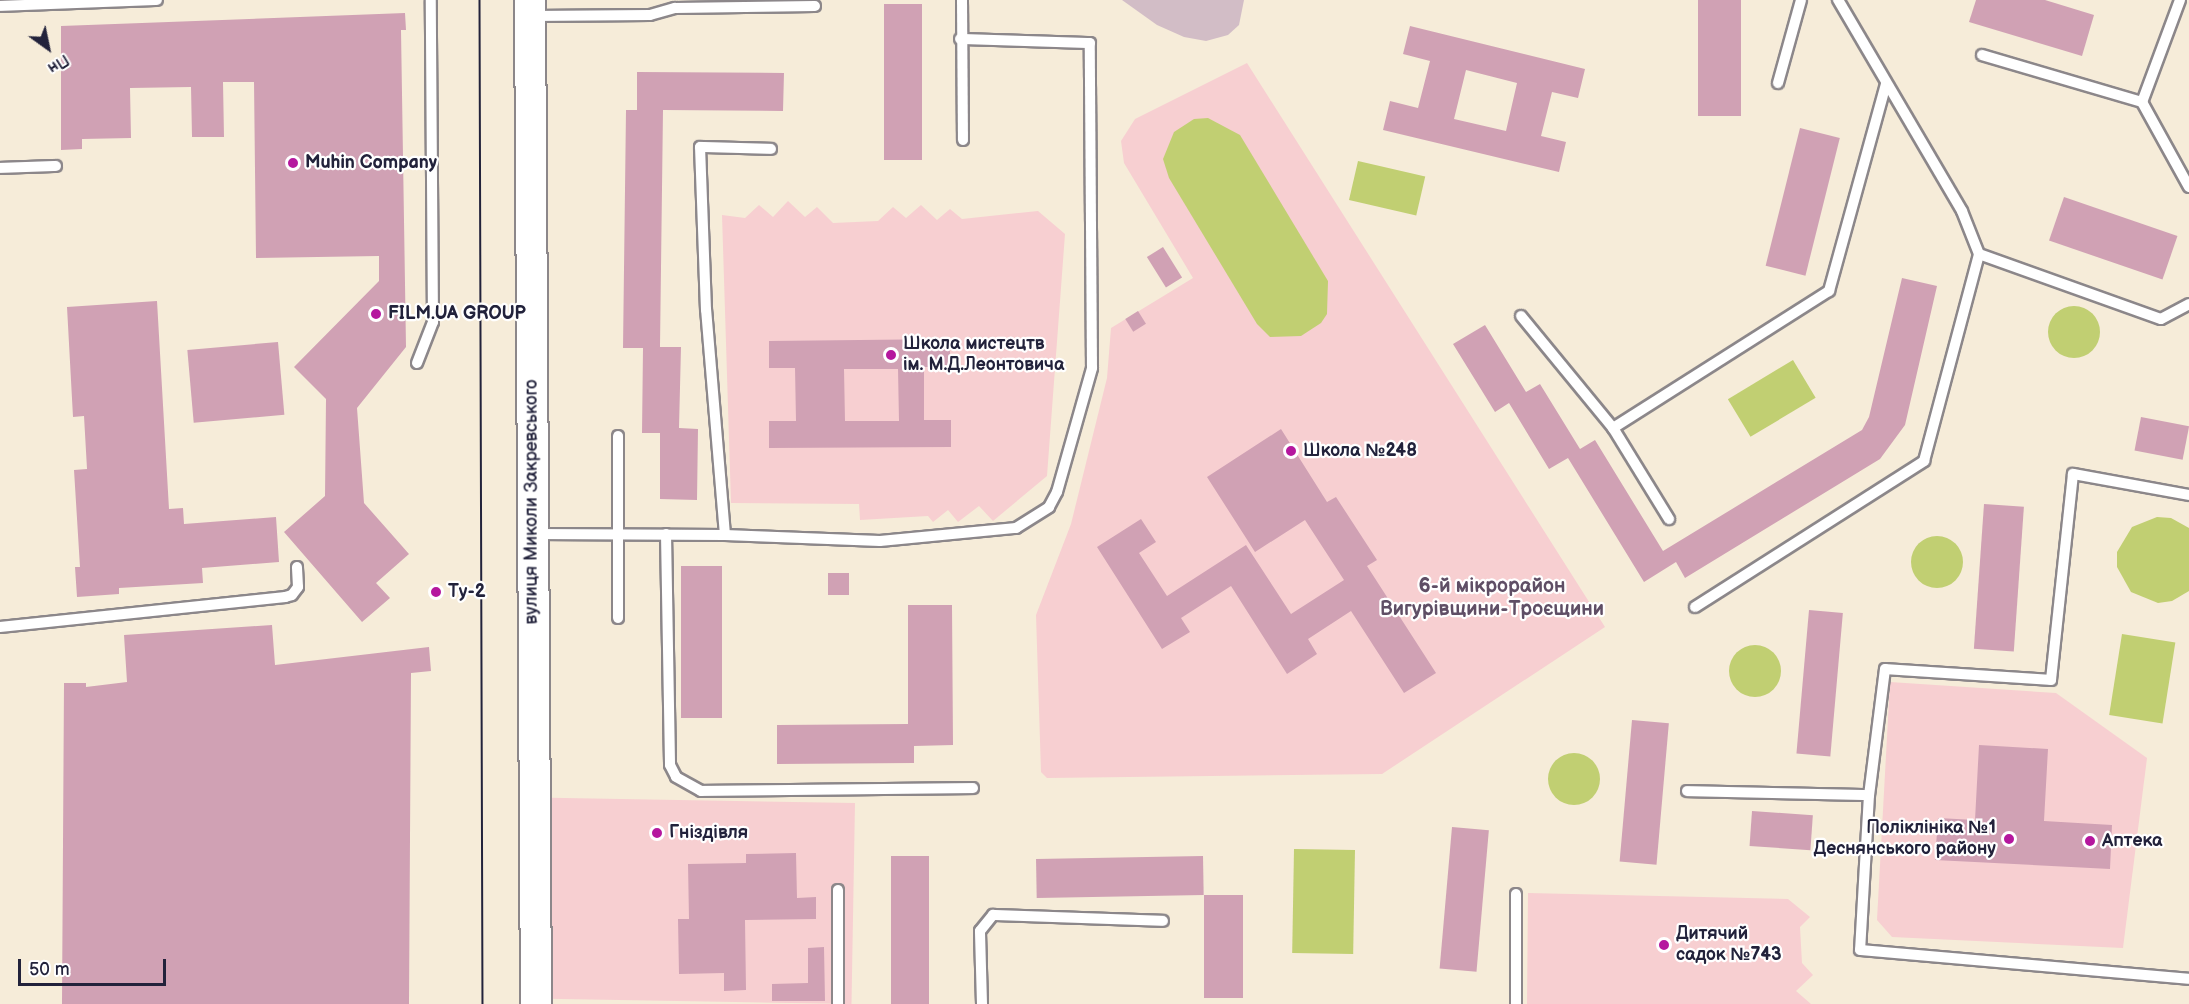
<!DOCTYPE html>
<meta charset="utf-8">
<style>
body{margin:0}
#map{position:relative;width:2189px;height:1004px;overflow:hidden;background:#f6ecd9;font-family:"Balsamiq Sans",sans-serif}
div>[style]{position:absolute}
.built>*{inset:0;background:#f7cfd1;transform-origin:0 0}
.industrial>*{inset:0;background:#d2bdc6}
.green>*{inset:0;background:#c1cf72;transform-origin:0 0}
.round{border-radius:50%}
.building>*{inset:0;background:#d0a1b4;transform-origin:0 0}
.roads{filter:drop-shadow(2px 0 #8c878a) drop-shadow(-2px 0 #8c878a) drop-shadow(0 2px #8c878a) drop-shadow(0 -2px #8c878a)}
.lane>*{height:10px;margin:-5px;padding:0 5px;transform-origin:5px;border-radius:5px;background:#fff}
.secondary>*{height:30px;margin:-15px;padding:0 15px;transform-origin:15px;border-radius:15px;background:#fff}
.tram>*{height:1.5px;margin:-0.75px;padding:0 0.75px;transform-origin:0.75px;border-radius:0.75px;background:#22223b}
.dots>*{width:16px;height:16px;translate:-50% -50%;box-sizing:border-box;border:3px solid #fff;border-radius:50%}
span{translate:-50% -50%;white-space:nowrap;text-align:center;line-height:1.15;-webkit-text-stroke:4.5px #fff;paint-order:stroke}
.poi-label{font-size:18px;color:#22223b;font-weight:700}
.left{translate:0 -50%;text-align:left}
.right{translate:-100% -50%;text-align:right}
.street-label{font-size:18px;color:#22223b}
.neighbourhood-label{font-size:20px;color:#5f4e65;font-weight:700}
.north{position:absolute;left:18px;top:18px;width:60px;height:60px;-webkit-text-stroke:4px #fff;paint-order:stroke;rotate:147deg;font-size:16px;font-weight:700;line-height:24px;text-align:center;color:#22223b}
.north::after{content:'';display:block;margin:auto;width:21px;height:27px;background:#22223b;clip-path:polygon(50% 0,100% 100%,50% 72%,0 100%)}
.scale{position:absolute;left:18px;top:959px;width:148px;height:27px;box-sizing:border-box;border:3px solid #22223b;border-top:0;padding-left:8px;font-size:18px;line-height:21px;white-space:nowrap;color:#22223b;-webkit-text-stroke:4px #fff;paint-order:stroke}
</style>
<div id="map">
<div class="built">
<div style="clip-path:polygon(1247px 63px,1605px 627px,1382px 774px,1047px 778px,1041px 772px,1036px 615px,1071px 524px,1107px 378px,1111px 328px,1193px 278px,1124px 163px,1121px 141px,1135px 119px)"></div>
<div style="clip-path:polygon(788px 201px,805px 217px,817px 207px,833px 223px,878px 221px,893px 207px,906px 218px,921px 205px,937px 220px,950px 209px,962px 219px,1038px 211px,1065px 234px,1047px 476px,993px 521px,979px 506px,958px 522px,948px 510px,933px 522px,928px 516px,860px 520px,859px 504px,731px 503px,722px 215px,745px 218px,759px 205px,773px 217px)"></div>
<div style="clip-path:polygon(1890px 682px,2056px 693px,2147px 758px,2123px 948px,1892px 937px,1877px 920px)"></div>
<div style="left:855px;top:803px;width:201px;height:305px;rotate:91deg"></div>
<div style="clip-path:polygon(1528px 893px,1788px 899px,1810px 917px,1800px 927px,1802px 963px,1813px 975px,1796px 991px,1811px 1004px,1527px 1004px)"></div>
</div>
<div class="industrial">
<div style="clip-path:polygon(1122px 0,1244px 0,1239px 25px,1228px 35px,1206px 41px,1184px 37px,1157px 25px)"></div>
</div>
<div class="green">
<div style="clip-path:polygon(1208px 118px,1240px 135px,1328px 281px,1327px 314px,1321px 323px,1301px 336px,1270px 337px,1257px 324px,1169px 178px,1163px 159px,1174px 132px,1194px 119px)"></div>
<div style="left:1358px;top:161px;width:69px;height:40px;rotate:13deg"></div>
<div class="round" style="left:2048px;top:306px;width:52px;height:52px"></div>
<div style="left:1793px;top:360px;width:44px;height:76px;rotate:59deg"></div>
<div style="clip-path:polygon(2157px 517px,2171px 518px,2189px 528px,2189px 591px,2172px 601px,2158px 603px,2131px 592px,2117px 567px,2117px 552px,2132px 527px)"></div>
<div class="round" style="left:1911px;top:536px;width:52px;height:52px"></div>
<div style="left:2122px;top:634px;width:54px;height:82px;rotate:9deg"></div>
<div class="round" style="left:1729px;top:645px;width:52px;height:52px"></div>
<div class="round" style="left:1548px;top:753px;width:52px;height:52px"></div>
<div style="left:1294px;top:849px;width:61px;height:104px;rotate:1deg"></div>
</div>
<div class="building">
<div style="left:1698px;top:0;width:43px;height:116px"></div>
<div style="clip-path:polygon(1976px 0,2045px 0,2094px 15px,2082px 56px,1969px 22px)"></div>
<div style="left:922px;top:4px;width:156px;height:38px;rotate:90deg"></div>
<div style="clip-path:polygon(405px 13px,406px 30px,401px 30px,406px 347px,357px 408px,364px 503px,409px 554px,376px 583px,390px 598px,362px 622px,284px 532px,325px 496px,326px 399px,294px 367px,379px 281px,379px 256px,256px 258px,254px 82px,223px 82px,224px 137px,192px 137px,191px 87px,130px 88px,131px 138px,82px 139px,82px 149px,61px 150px,61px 26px)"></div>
<div style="clip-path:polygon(evenodd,1410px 26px,1585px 69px,1578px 98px,1552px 92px,1541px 136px,1566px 142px,1559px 172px,1383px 130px,1390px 101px,1418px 108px,1430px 61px,1403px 54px,1410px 26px,1466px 70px,1517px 83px,1506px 131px,1454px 119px,1466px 70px)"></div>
<div style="clip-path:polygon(637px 72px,784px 73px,783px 111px,663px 110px,660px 347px,681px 347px,679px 428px,698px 429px,697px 500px,660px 499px,660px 433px,642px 433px,643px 348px,623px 348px,626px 110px,637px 110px)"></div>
<div style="left:1800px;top:128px;width:41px;height:142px;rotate:14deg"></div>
<div style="left:2064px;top:197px;width:120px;height:46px;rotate:19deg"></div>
<div style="left:1163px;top:247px;width:36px;height:19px;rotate:58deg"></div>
<div style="clip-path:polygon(1902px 278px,1937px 286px,1905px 425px,1880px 459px,1685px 578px,1676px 562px,1644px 582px,1568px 458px,1549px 469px,1509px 403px,1495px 412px,1453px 344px,1485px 325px,1526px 392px,1540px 384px,1580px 449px,1595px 440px,1663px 551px,1862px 430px,1869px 417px)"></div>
<div style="clip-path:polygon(157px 301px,169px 509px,183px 508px,184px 524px,276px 517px,279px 562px,202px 568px,203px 583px,119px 588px,119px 594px,77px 597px,75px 567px,80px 567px,74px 470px,87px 469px,84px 416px,73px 417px,67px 307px)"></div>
<div style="left:1138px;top:311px;width:15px;height:15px;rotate:58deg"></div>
<div style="clip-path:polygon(evenodd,950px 339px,950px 367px,924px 367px,924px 420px,951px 420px,951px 447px,769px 448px,769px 421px,796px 421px,795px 368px,769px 368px,769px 341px,950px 339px,844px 369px,898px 369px,899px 421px,845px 421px,844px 369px)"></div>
<div style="left:278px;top:342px;width:73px;height:91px;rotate:85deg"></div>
<div style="left:2141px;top:417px;width:49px;height:34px;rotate:11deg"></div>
<div style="clip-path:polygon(1281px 429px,1327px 502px,1336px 497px,1377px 560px,1367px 566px,1436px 673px,1404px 693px,1351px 611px,1308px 639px,1317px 654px,1287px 674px,1231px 586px,1181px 618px,1190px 632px,1162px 649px,1097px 547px,1141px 519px,1156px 542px,1139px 553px,1167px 596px,1246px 545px,1291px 614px,1344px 580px,1305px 520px,1255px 552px,1207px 477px)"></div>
<div style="left:1984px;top:504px;width:40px;height:145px;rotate:4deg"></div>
<div style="left:681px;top:566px;width:41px;height:152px"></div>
<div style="left:828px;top:573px;width:21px;height:22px"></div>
<div style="clip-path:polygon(908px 605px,952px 605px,953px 745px,914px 746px,914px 763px,777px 764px,777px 725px,908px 724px)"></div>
<div style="left:1809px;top:610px;width:34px;height:144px;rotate:5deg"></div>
<div style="clip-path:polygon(272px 625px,275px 665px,429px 647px,431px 671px,411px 673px,409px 1004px,62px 1004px,64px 683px,86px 683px,86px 687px,127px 682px,124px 635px)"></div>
<div style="left:1632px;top:720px;width:37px;height:142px;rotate:5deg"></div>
<div style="clip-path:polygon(1979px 745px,2048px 749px,2044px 821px,2112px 825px,2110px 869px,1935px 860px,1938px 818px,1975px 820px)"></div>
<div style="left:1752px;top:811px;width:61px;height:35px;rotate:4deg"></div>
<div style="left:1452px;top:827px;width:37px;height:142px;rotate:5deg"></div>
<div style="clip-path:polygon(796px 853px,797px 898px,816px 897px,816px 919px,745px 920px,746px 990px,724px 991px,724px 973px,679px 974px,678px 919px,689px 919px,688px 864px,746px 863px,746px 854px)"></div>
<div style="left:929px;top:856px;width:148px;height:38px;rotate:90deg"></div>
<div style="left:1203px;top:856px;width:39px;height:167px;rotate:89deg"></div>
<div style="left:1204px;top:895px;width:39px;height:103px"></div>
<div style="clip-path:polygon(824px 947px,825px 1001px,772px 1001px,772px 984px,808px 983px,808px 948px)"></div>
</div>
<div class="roads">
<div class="lane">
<div style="left:962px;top:0;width:140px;rotate:89.6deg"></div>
<div style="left:2180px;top:0;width:109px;rotate:110.4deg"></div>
<div style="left:2142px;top:102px;width:97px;rotate:61.1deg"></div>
<div style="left:0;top:6px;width:157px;rotate:-2.2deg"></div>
<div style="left:533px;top:16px;width:117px;rotate:-0.5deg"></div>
<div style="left:650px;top:15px;width:26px;rotate:-16deg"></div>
<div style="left:675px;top:8px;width:140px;rotate:-0.8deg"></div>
<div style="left:1982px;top:55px;width:167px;rotate:16.4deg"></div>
<div style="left:1778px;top:83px;width:86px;rotate:-74.5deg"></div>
<div style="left:0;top:168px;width:56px;rotate:-2deg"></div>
<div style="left:1979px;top:254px;width:193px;rotate:19.7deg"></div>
<div style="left:2161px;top:319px;width:32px;rotate:-28deg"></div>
<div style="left:1521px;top:316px;width:145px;rotate:50.6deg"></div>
<div style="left:1613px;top:428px;width:107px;rotate:58.4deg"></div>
<div style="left:417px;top:363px;width:44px;rotate:-68.7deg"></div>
<div style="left:433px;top:322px;width:322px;rotate:-90.4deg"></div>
<div style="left:1613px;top:428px;width:256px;rotate:-32.4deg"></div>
<div style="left:1829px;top:291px;width:215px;rotate:-74.6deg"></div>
<div style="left:618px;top:436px;width:182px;rotate:90deg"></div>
<div style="left:2189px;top:495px;width:118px;rotate:-169.7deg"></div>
<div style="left:2073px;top:474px;width:207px;rotate:96.1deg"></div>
<div style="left:2051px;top:680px;width:166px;rotate:-176.2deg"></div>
<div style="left:1885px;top:669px;width:127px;rotate:97.2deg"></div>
<div style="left:1869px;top:795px;width:155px;rotate:93.3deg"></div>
<div style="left:1860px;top:950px;width:330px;rotate:5deg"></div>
<div style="left:536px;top:534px;width:189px;rotate:0.3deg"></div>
<div style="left:725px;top:535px;width:155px;rotate:2.2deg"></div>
<div style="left:880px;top:541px;width:137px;rotate:-5.5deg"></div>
<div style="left:1016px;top:528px;width:39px;rotate:-32deg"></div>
<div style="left:1049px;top:507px;width:17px;rotate:-62deg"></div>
<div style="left:1057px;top:492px;width:129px;rotate:-74.2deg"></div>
<div style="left:1092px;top:368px;width:325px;rotate:-90.4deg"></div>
<div style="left:1090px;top:43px;width:130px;rotate:-178.2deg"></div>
<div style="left:666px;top:534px;width:231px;rotate:89deg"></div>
<div style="left:670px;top:765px;width:13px;rotate:63deg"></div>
<div style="left:676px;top:777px;width:29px;rotate:29deg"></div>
<div style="left:701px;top:791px;width:272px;rotate:-0.6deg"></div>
<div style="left:725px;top:535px;width:226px;rotate:-94.8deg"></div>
<div style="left:706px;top:310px;width:163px;rotate:-92.1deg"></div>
<div style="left:700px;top:147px;width:71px;rotate:1.6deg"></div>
<div style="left:1695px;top:607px;width:272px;rotate:-32.5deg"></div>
<div style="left:1924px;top:461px;width:214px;rotate:-75.1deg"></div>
<div style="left:1979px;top:254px;width:46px;rotate:-111.6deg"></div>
<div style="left:1962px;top:211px;width:245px;rotate:-120.4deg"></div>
<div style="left:0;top:627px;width:287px;rotate:-6deg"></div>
<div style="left:285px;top:597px;width:7px;rotate:-16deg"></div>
<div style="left:292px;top:595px;width:10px;rotate:-53deg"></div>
<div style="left:298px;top:587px;width:20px;rotate:-93deg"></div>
<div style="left:1687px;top:791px;width:182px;rotate:1.3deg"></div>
<div style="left:838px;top:1004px;width:114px;rotate:-90deg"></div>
<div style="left:982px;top:1004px;width:73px;rotate:-91.6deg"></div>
<div style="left:980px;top:931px;width:21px;rotate:-51deg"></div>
<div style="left:993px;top:915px;width:170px;rotate:2deg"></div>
<div style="left:1516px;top:1004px;width:110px;rotate:-90deg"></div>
</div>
<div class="secondary">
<div style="left:530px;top:0;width:1004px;rotate:89.66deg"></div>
</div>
</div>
<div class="tram">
<div style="left:480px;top:0;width:1004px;rotate:89.83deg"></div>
</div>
<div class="dots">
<div style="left:293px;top:163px;background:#b5179e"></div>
<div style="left:376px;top:314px;background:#b5179e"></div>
<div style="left:891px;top:355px;background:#b5179e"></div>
<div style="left:1291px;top:451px;background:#b5179e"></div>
<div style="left:436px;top:592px;background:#b5179e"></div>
<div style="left:657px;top:833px;background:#b5179e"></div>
<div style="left:2009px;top:839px;background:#b5179e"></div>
<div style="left:2090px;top:841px;background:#b5179e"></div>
<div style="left:1664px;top:945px;background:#b5179e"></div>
</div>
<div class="poi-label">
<span class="left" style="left:305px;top:163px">Muhin Company</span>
<span class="left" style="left:388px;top:314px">FILM.UA GROUP</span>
<span class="left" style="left:903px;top:355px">Школа мистецтв<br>ім. М.Д.Леонтовича</span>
<span class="left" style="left:1303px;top:451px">Школа №248</span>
<span class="left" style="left:448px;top:592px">Ту-2</span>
<span class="right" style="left:1996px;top:839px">Поліклініка №1<br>Деснянського району</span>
<span class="left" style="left:669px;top:833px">Гніздівля</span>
<span class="left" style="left:2102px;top:841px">Аптека</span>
<span class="left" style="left:1676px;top:945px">Дитячий<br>садок №743</span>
</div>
<div class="street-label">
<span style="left:532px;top:502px;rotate:-90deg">вулиця Миколи Закревського</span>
</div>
<div class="neighbourhood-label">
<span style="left:1492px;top:598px">6-й мікрорайон<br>Вигурівщини-Троєщини</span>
</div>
<div class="north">Пн</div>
<div class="scale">50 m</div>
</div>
